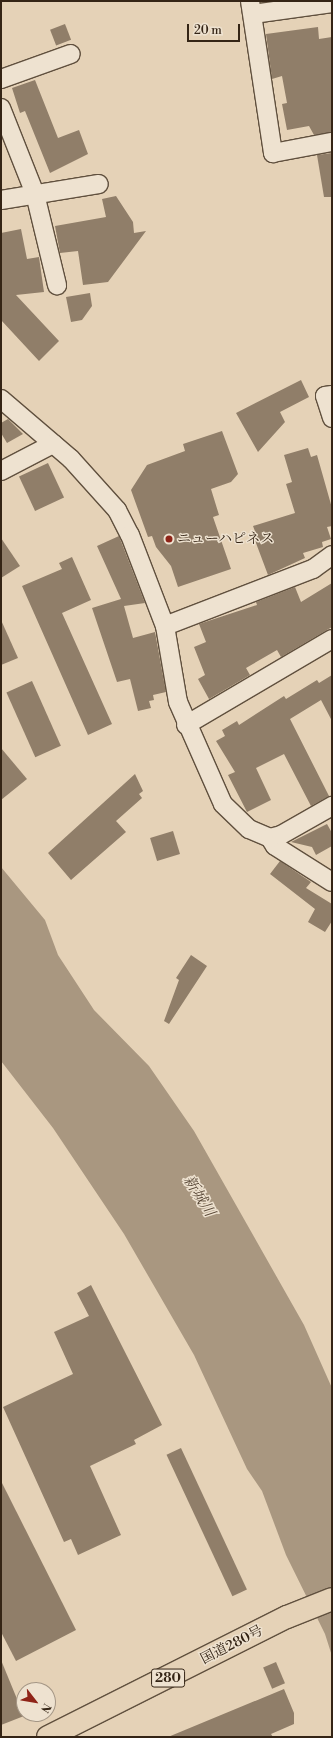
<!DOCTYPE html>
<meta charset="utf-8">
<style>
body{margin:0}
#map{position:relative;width:333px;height:1738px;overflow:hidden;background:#e5d2b7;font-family:"Libre Bodoni","Noto Serif JP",serif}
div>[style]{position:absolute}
.water>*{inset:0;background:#a99780}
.building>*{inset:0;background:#907e69;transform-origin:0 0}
.roads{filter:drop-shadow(1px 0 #60503e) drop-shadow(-1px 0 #60503e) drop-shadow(0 1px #60503e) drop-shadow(0 -1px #60503e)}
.minor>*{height:18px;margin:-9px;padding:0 9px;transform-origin:9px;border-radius:9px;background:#eee2d0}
.trunk>*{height:22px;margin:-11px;padding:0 11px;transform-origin:11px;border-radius:11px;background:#e5d2b7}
.dots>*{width:11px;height:11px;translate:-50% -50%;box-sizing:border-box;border:2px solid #eee2d0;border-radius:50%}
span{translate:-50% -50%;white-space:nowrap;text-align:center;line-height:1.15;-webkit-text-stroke:3px #eee2d0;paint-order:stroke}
.shield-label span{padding:1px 3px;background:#eee2d0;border:1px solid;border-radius:3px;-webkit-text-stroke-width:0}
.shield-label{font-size:13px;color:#342415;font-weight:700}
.poi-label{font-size:14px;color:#342415}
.left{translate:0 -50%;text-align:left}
.street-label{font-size:14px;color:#342415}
.water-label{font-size:15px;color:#574635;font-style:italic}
.frame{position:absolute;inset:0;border:2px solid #342415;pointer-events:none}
.north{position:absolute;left:16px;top:1682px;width:40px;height:40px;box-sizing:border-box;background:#eee2d0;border:1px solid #a49685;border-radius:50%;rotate:121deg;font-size:11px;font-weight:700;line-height:16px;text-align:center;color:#342415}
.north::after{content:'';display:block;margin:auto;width:14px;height:18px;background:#8f2418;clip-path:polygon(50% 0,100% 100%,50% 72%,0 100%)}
.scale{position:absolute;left:187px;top:24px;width:53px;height:18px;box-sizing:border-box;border:2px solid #342415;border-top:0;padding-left:5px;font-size:12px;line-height:14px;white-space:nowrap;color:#342415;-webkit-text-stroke:3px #eee2d0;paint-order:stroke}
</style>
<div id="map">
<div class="water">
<div style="clip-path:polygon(1px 867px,45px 920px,58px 955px,94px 1010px,149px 1066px,194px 1131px,304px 1325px,332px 1388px,332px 1656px,325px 1634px,286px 1555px,262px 1491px,247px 1469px,194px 1355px,124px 1234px,53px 1128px,1px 1061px)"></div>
</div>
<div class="building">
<div style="left:65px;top:24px;width:17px;height:16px;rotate:69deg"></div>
<div style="clip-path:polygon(318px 27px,319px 39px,332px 37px,332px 132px,314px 135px,309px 126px,287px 130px,282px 104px,287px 103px,282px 76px,272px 79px,266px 34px)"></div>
<div style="clip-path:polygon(35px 80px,58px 138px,79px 130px,88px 154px,50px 173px,25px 111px,20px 113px,12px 88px)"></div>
<div style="clip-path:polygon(332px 153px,332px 197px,324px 197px,317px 155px)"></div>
<div style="clip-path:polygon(116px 196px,133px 222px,134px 233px,146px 231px,108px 282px,83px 285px,78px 251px,60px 253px,55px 226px,106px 217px,102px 199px)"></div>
<div style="clip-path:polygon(21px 229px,27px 259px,39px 257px,44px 292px,16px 295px,59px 341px,39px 361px,1px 320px,1px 233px)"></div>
<div style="clip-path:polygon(90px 293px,92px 306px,82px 320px,71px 322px,66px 297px)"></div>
<div style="clip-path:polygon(301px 380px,309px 397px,280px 412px,285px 422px,258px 452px,236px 413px)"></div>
<div style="clip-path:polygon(8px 419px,23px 434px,7px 443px,1px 433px,1px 423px)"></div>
<div style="clip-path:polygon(222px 431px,238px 474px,231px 482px,211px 489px,219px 515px,213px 517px,231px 569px,178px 587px,171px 566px,156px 547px,152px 536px,148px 537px,131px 490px,147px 465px,185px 451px,183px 444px)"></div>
<div style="clip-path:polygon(308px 448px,311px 457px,317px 455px,332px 508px,332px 526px,327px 527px,331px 539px,322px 542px,323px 547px,303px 553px,305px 558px,268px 575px,253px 535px,256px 534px,253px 526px,295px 513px,286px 484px,292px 482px,284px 455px)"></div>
<div style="left:48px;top:463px;width:38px;height:32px;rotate:65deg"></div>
<div style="clip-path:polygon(119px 536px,145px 603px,124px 606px,133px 638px,155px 632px,166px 692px,153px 695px,154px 700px,149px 701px,151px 708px,138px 711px,130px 679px,117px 682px,92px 608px,121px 599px,97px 546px)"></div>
<div style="clip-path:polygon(1px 538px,20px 566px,1px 578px)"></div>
<div style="clip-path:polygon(72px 557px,91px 600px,62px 613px,112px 724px,88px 735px,22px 586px,62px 569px,59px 563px)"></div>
<div style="clip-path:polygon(332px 583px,332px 627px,281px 657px,277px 650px,246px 668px,250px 675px,209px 699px,198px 679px,205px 675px,194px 647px,206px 642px,199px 624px,257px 605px,256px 602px,295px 587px,301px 602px)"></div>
<div style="clip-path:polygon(1px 620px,18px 658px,1px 665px)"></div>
<div style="clip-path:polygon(332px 675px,332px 721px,321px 700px,290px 719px,329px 796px,311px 806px,284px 754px,256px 768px,271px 800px,247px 812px,228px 775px,235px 772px,216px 741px,225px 736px,222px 730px,237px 721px,239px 725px,284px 696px,286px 699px,317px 680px,319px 683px)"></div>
<div style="left:32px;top:681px;width:71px;height:28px;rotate:66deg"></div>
<div style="clip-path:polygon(1px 748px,27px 779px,1px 800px)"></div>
<div style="clip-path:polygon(135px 774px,143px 791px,139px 794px,142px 798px,116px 821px,126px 832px,71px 880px,48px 853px)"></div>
<div style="clip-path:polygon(327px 824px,332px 833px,332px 846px,316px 855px,312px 847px,291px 842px)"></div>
<div style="left:173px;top:831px;width:24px;height:24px;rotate:73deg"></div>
<div style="clip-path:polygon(280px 861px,311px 882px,306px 888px,332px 904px,332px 921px,325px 932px,308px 922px,315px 909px,270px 874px)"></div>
<div style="clip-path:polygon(191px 955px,207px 966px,169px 1024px,164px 1021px,179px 980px,176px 978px)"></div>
<div style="clip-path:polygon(91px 1285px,162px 1425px,134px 1440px,136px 1444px,90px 1466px,121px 1535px,78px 1555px,71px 1539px,64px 1542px,3px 1407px,73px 1374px,54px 1332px,89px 1316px,77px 1293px)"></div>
<div style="left:181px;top:1448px;width:156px;height:16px;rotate:65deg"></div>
<div style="clip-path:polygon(1px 1481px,76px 1630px,16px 1661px,1px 1632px)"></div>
<div style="clip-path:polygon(1px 1660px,24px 1716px,1px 1725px)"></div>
<div style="left:276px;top:1662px;width:23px;height:14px;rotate:67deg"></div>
<div style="clip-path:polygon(284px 1689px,294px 1713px,294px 1724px,271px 1734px,273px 1737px,168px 1737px)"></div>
</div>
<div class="roads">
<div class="minor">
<div style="left:250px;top:1px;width:154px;rotate:81.4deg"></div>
<div style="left:273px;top:153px;width:60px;rotate:-10.6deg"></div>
<div style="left:253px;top:14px;width:80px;rotate:-7.9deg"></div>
<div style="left:1px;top:79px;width:74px;rotate:-19.7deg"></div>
<div style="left:1px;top:108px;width:92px;rotate:68.4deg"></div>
<div style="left:35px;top:194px;width:94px;rotate:76.4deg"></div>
<div style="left:1px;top:200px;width:99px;rotate:-9.3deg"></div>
<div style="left:332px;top:395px;width:7px;rotate:172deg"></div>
<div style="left:325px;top:396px;width:23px;rotate:72deg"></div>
<div style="left:1px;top:399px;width:92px;rotate:40.6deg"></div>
<div style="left:71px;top:459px;width:69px;rotate:48deg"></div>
<div style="left:117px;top:510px;width:28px;rotate:63deg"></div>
<div style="left:130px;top:535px;width:97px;rotate:69deg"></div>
<div style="left:165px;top:626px;width:77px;rotate:80.3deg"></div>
<div style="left:178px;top:702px;width:111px;rotate:66.2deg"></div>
<div style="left:223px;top:804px;width:36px;rotate:44deg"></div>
<div style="left:249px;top:829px;width:23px;rotate:23deg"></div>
<div style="left:270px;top:838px;width:9px;rotate:58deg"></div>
<div style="left:275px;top:846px;width:67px;rotate:32.3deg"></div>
<div style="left:1px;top:471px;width:59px;rotate:-27.4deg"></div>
<div style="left:165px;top:626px;width:159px;rotate:-21.1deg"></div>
<div style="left:313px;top:569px;width:24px;rotate:-36deg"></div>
<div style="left:186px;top:725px;width:169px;rotate:-30.5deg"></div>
<div style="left:270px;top:838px;width:11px;rotate:-15deg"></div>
<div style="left:281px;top:835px;width:59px;rotate:-29.6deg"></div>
</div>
<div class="trunk">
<div style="left:48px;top:1737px;width:267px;rotate:-26.7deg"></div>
<div style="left:287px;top:1617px;width:48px;rotate:-21.8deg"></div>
</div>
</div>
<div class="dots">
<div style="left:169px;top:539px;background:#8f2418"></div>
</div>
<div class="shield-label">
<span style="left:168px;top:1678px">280</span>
</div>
<div class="poi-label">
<span class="left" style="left:177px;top:539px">ニューハピネス</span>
</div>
<div class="street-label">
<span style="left:232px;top:1645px;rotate:-27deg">国道280号</span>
</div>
<div class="water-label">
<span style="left:199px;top:1196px;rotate:58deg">新城川</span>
</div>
<div class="frame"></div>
<div class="north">N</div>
<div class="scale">20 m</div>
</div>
